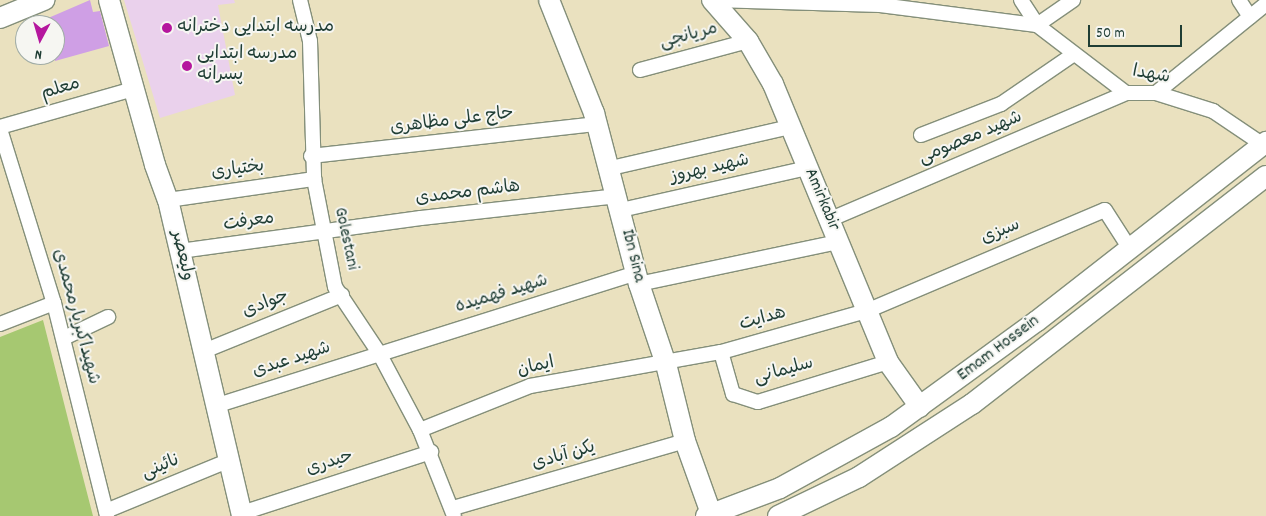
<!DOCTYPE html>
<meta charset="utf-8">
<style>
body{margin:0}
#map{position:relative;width:1266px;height:516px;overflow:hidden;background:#eae1bf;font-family:Dekko,"Playpen Sans Arabic",sans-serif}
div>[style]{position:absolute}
.built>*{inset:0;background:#ead1ec}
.green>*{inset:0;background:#a6c871}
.building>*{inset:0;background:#cf9fe5}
.roads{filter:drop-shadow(1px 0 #848f7a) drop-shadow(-1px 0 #848f7a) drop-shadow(0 1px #848f7a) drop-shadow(0 -1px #848f7a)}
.street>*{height:14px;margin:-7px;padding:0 7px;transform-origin:7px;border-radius:7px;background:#fff}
.secondary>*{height:20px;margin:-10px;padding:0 10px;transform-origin:10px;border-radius:10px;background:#fff}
.dots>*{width:14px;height:14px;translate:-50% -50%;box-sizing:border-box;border:2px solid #f6f6f2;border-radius:50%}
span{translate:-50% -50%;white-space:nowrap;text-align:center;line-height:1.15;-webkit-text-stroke:4px #f6f6f2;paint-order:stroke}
.poi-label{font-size:18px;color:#1f3d34}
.left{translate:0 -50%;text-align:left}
.street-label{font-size:18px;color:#1f3d34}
.north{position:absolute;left:15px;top:15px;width:50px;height:50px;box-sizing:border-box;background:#f6f6f2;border:1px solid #a0aca6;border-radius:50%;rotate:186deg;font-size:14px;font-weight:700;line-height:20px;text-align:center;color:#1f3d34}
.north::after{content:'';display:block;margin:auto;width:18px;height:22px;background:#b5179e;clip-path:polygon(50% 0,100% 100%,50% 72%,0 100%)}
.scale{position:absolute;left:1088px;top:25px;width:94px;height:22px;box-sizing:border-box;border:2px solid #1f3d34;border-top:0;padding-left:6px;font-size:15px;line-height:18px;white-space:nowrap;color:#1f3d34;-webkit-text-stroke:4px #f6f6f2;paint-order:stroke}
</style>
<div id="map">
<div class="built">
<div style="clip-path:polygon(124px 0,234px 0,235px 3px,218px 5px,235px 95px,160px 118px)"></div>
</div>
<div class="green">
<div style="clip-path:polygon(43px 320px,70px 427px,93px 516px,0 516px,0 337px)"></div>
</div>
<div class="building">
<div style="clip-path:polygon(90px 0,93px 12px,100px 11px,109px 46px,55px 61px,55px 25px,32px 25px)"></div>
</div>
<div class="roads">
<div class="street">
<div style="left:300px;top:0;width:42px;rotate:76.3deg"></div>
<div style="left:310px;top:41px;width:138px;rotate:88.3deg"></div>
<div style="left:314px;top:179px;width:110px;rotate:79deg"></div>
<div style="left:335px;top:287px;width:79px;rotate:56.3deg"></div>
<div style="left:379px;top:353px;width:87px;rotate:62deg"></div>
<div style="left:420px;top:430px;width:92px;rotate:68.4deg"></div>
<div style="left:714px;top:0;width:166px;rotate:1.7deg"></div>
<div style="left:880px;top:5px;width:158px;rotate:7.3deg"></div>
<div style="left:1037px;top:25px;width:112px;rotate:37.4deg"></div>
<div style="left:1126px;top:93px;width:30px"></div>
<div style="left:1156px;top:93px;width:60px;rotate:17.5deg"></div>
<div style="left:1213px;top:111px;width:59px;rotate:34deg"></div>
<div style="left:1021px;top:0;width:30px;rotate:57deg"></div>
<div style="left:1037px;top:25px;width:44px;rotate:-34.8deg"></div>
<div style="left:1239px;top:0;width:20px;rotate:57deg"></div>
<div style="left:640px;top:70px;width:112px;rotate:-15deg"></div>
<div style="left:1156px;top:93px;width:141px;rotate:-39deg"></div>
<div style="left:0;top:127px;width:138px;rotate:-15.9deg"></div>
<div style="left:0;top:129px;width:182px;rotate:72.8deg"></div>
<div style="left:54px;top:303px;width:219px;rotate:76deg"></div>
<div style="left:921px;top:135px;width:86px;rotate:-21.2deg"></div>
<div style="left:1001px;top:104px;width:88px;rotate:-34.4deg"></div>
<div style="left:311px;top:156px;width:288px;rotate:-6.4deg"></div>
<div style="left:611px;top:168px;width:184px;rotate:-12.9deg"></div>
<div style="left:168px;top:200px;width:148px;rotate:-8.2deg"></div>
<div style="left:621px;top:210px;width:191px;rotate:-12.7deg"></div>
<div style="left:831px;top:219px;width:321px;rotate:-23.1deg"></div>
<div style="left:180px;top:251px;width:243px;rotate:-7.8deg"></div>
<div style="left:421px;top:218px;width:198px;rotate:-6.4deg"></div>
<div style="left:639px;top:284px;width:203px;rotate:-11.9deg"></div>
<div style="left:0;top:324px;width:58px;rotate:-21.3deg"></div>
<div style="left:64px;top:338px;width:49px;rotate:-25.5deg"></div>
<div style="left:204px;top:351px;width:149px;rotate:-22.1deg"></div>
<div style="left:721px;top:352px;width:44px;rotate:74.1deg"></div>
<div style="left:733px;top:394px;width:26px;rotate:18deg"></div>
<div style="left:758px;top:402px;width:136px;rotate:-17.1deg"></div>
<div style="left:218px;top:405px;width:438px;rotate:-17.5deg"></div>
<div style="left:420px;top:430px;width:118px;rotate:-21.8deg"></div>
<div style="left:530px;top:386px;width:194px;rotate:-10.1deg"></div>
<div style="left:721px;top:352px;width:154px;rotate:-15.8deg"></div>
<div style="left:869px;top:310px;width:256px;rotate:-23deg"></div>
<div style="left:1105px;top:210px;width:46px;rotate:57.3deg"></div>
<div style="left:453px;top:508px;width:241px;rotate:-16.1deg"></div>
<div style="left:106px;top:511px;width:134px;rotate:-22.4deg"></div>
<div style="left:242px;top:513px;width:199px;rotate:-17.9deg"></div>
</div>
<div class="secondary">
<div style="left:109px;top:0;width:171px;rotate:74.4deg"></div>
<div style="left:155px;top:165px;width:37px;rotate:70deg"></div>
<div style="left:168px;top:200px;width:325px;rotate:76.8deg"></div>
<div style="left:549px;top:0;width:122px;rotate:68.3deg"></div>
<div style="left:594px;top:113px;width:177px;rotate:75.3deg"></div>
<div style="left:639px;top:284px;width:84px;rotate:71.4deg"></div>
<div style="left:666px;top:364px;width:79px;rotate:76.1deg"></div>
<div style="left:685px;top:441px;width:80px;rotate:70.2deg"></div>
<div style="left:712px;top:0;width:55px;rotate:48.7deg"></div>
<div style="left:748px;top:41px;width:50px;rotate:59.8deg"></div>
<div style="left:773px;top:84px;width:301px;rotate:67.5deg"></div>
<div style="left:888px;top:362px;width:55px;rotate:54.6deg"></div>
<div style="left:0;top:18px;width:48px;rotate:-22.2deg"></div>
<div style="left:706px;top:516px;width:79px;rotate:-20.7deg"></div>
<div style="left:780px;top:488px;width:127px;rotate:-28.8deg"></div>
<div style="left:891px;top:427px;width:180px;rotate:-36deg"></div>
<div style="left:1037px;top:321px;width:291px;rotate:-38deg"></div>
<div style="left:778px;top:516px;width:90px;rotate:-25.7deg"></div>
<div style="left:859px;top:477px;width:135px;rotate:-32.9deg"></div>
<div style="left:972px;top:404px;width:372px;rotate:-37.8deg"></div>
</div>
</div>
<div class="dots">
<div style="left:167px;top:28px;background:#b5179e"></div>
<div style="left:187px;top:66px;background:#b5179e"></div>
</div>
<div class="poi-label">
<span class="left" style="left:177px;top:28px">مدرسه ابتدایی دخترانه</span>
<span class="left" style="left:197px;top:66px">مدرسه ابتدایی<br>پسرانه</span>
</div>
<div class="street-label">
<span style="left:689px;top:37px;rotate:-15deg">مریانجی</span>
<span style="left:1151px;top:76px;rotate:10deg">شهدا</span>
<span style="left:61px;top:90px;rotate:-16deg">معلم</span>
<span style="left:452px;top:122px;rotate:-7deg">حاج علی مظاهری</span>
<span style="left:971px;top:139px;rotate:-23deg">شهید معصومی</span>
<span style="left:710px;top:170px;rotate:-13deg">شهید بهروز</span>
<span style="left:238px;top:171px;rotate:-8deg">بختیاری</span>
<span style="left:468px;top:194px;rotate:-7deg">هاشم محمدی</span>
<span style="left:821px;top:200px;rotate:67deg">Amirkabir</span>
<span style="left:249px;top:223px;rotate:-8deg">معرفت</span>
<span style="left:1001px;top:233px;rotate:-23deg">سبزی</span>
<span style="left:345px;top:239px;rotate:78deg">Golestani</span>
<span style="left:181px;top:256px;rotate:77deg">ولیعصر</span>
<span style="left:632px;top:256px;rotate:76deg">Ibn Sina</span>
<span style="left:502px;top:295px;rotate:-17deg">شهید فهمیده</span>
<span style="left:266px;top:305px;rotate:-22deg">جوادی</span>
<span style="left:75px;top:317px;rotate:75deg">شهیداکبریارمحمدی</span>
<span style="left:763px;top:320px;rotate:-16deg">هدایت</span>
<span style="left:999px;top:349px;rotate:-37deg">Emam Hossein</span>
<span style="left:292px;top:361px;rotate:-18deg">شهید عبدی</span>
<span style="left:536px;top:368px;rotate:-13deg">ایمان</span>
<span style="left:784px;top:372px;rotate:-15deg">سلیمانی</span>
<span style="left:564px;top:457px;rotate:-16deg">یکن آبادی</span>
<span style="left:330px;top:464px;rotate:-18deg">حیدری</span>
<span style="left:161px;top:468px;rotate:-22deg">نائینی</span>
</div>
<div class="north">N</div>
<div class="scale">50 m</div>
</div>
